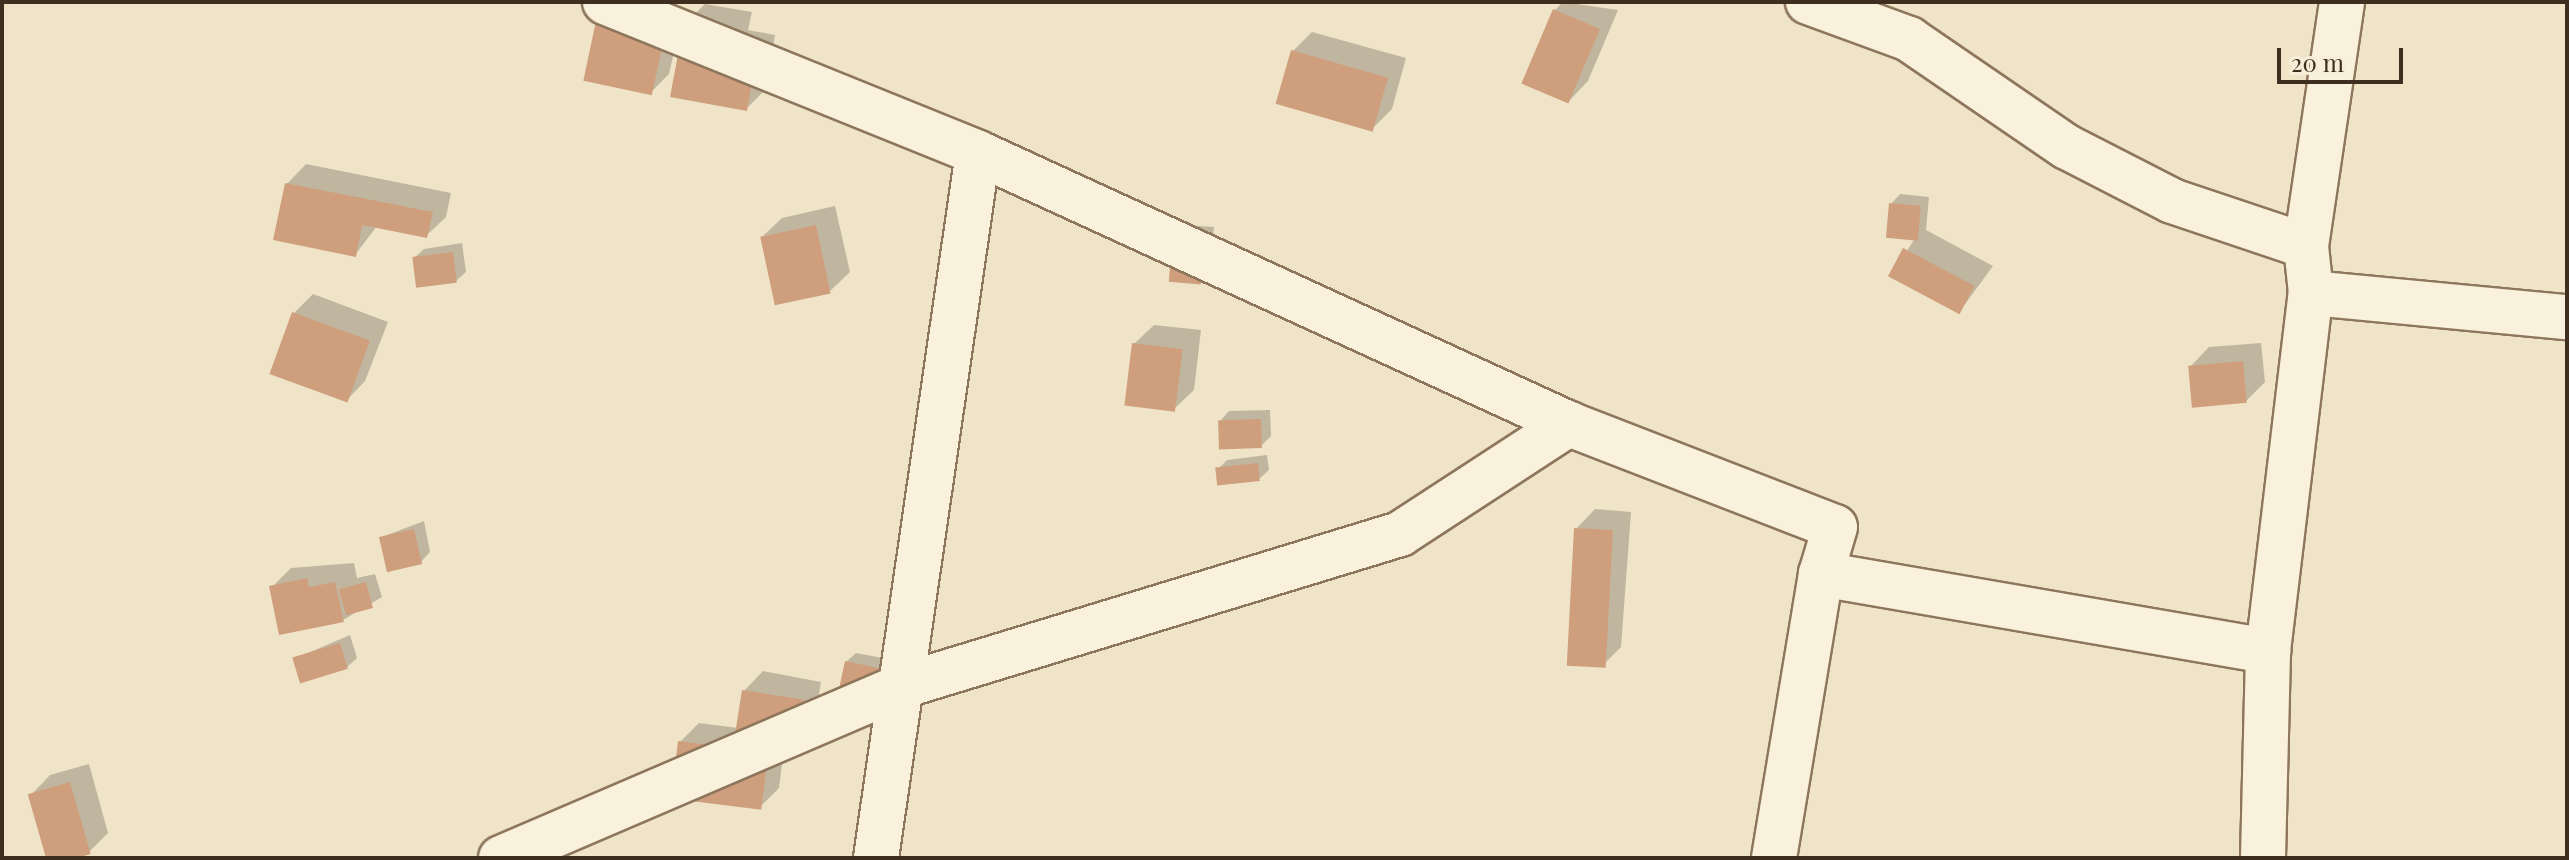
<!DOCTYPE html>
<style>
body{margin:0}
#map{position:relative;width:2569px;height:860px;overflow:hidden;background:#f0e4c8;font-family:"Playfair Display",serif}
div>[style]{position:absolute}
.shadow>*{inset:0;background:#0003}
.building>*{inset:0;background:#cf9f7d;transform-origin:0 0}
.roads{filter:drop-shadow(2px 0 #8d765c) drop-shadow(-2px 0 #8d765c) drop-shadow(0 2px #8d765c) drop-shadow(0 -2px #8d765c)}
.minor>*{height:44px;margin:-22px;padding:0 22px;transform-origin:22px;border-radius:22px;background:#faf1dc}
span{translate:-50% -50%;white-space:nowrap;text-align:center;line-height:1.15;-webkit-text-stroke:8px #f7eed8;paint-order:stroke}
.frame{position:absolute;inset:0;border:4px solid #3d2e20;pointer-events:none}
.scale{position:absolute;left:2277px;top:48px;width:126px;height:36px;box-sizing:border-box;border:4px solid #3d2e20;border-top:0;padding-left:10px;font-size:24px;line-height:28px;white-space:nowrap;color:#3d2e20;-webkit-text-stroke:6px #f7eed8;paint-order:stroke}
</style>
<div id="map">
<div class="shadow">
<div style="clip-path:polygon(1563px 2px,1618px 10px,1588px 81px,1569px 101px,1555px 10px)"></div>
<div style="clip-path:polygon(705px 4px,752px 12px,748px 30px,775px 35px,766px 89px,746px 109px,686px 23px)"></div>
<div style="clip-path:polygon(682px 17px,669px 74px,650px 93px,585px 78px)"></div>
<div style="clip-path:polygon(1312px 32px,1406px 58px,1392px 109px,1373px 128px,1293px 51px)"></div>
<div style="clip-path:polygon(306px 164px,451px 193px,446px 217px,426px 236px,377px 226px,355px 255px,287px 184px)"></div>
<div style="clip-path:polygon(1900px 194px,1929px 197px,1926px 230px,1993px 266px,1960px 311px,1891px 275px,1914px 240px,1891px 204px)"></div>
<div style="clip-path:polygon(835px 206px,850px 272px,830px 291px,762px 237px,782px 218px)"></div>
<div style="clip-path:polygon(1185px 225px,1214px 227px,1209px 273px,1200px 282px)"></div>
<div style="clip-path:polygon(462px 243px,466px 272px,456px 281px,414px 258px,424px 249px)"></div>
<div style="clip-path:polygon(313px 294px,388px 322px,365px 381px,346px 401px,294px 313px)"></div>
<div style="clip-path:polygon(1154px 325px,1201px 330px,1194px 390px,1174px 409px,1134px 344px)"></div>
<div style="clip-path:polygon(2261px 343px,2265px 382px,2246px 401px,2190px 367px,2209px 347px)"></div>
<div style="clip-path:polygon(1270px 410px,1271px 436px,1261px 446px,1220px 421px,1229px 411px)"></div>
<div style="clip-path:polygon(1267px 455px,1269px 470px,1259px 479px,1218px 469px,1227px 460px)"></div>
<div style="clip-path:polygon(1595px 509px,1631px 512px,1621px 647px,1602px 666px,1576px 529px)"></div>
<div style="clip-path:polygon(424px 521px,430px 552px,421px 562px,382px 537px)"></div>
<div style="clip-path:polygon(354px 563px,357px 578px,375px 574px,382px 597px,343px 620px,272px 587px,291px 568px)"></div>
<div style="clip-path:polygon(350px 635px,357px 658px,347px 667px,294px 659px)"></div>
<div style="clip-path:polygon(856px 653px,888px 659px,873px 696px,846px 662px)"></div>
<div style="clip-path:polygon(763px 671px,821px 682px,813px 730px,784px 748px,779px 788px,760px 807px,680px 742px,699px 723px,738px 728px,744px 691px)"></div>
<div style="clip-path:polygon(89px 764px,108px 833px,89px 852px,48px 858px,31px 795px,50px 775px)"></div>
</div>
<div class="building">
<div style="left:1553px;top:9px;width:51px;height:81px;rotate:23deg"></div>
<div style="left:596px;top:21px;width:70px;height:61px;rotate:12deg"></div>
<div style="clip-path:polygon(684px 22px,757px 53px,747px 111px,670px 97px)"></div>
<div style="left:1291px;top:50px;width:101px;height:56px;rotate:16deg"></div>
<div style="clip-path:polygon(285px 183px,433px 212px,427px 238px,362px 225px,356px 257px,273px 240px)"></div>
<div style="left:1889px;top:203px;width:32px;height:35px;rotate:5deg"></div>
<div style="left:816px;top:225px;width:70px;height:57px;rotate:78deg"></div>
<div style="left:1173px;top:233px;width:32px;height:49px;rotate:5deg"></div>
<div style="left:1903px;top:248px;width:81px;height:32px;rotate:28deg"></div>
<div style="left:453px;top:252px;width:31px;height:41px;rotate:83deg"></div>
<div style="left:292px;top:312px;width:83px;height:66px;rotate:20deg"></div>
<div style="left:1132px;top:343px;width:51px;height:63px;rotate:7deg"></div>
<div style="left:2243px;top:361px;width:42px;height:55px;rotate:85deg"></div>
<div style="left:1261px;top:419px;width:29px;height:43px;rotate:88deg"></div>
<div style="left:1258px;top:463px;width:18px;height:43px;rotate:84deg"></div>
<div style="left:1574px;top:528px;width:39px;height:138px;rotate:3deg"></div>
<div style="left:414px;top:529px;width:36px;height:36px;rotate:77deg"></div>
<div style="clip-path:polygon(307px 578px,309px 587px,335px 582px,344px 622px,279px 635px,269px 586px)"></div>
<div style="left:366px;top:582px;width:27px;height:28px;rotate:75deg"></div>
<div style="left:340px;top:643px;width:27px;height:50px;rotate:73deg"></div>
<div style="left:845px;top:661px;width:35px;height:31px;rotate:12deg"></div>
<div style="left:742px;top:690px;width:62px;height:53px;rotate:9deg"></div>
<div style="left:678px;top:741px;width:91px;height:58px;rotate:7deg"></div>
<div style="left:70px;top:782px;width:75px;height:44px;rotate:74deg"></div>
</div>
<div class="roads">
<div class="minor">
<div style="left:605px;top:2px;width:402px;rotate:22deg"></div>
<div style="left:978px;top:153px;width:650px;rotate:24.63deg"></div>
<div style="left:1569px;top:424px;width:285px;rotate:21.2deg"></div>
<div style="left:1835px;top:527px;width:49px;rotate:106.6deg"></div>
<div style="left:1821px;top:574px;width:288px;rotate:99.4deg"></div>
<div style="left:1808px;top:2px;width:108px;rotate:20.1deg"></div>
<div style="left:1909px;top:39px;width:191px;rotate:34.4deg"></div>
<div style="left:2067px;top:147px;width:118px;rotate:27.2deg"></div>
<div style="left:2172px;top:201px;width:141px;rotate:18.6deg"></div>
<div style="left:2311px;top:293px;width:257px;rotate:5.4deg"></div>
<div style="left:1821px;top:574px;width:454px;rotate:9.8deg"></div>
<div style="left:501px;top:858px;width:436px;rotate:-23.2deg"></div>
<div style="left:902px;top:686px;width:521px;rotate:-16.97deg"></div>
<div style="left:1400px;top:534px;width:202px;rotate:-33.1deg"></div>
<div style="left:876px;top:858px;width:712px;rotate:-81.77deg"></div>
<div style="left:2263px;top:858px;width:207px;rotate:-88.6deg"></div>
<div style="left:2268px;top:651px;width:361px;rotate:-83.2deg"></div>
<div style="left:2311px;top:293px;width:47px;rotate:-96.1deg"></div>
<div style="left:2306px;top:246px;width:247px;rotate:-81.6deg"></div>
</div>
</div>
<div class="frame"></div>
<div class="scale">20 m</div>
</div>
